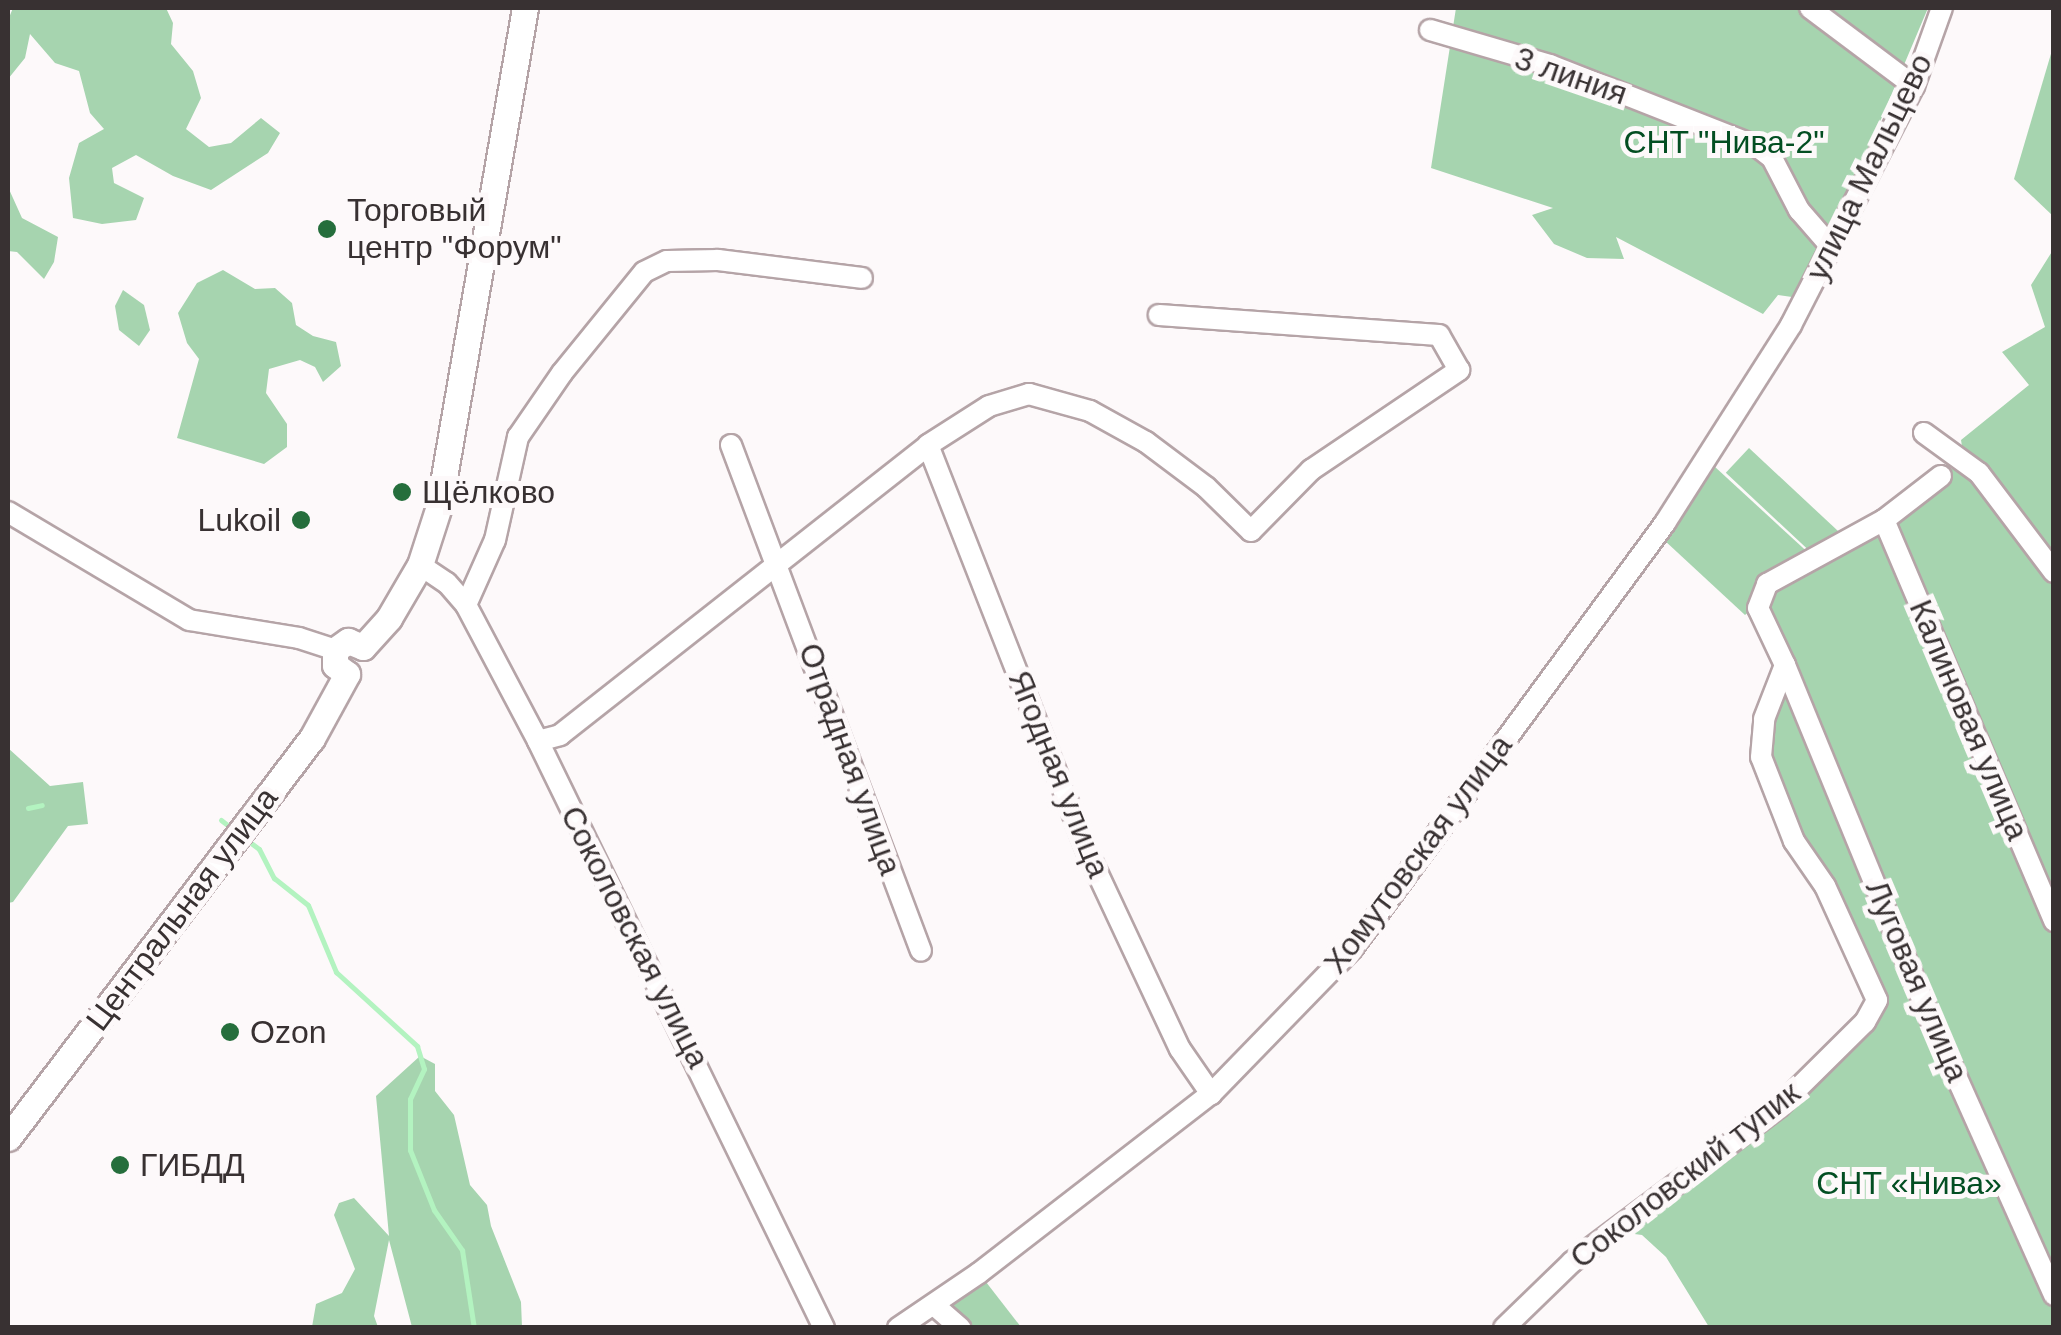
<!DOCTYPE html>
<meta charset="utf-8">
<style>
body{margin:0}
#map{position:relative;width:2061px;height:1335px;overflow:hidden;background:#fdf9fa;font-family:Arial,sans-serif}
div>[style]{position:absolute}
.green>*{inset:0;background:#a6d4af;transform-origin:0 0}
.stream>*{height:5px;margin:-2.5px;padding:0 2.5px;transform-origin:2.5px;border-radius:2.5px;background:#b3f3c0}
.roads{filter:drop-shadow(2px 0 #b5a4a7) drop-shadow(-2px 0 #b5a4a7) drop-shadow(0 2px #b5a4a7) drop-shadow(0 -2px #b5a4a7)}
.minor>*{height:20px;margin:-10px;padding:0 10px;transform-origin:10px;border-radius:10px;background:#fff}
.major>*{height:25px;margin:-12.5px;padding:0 12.5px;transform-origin:12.5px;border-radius:12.5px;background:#fff}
.dots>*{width:28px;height:28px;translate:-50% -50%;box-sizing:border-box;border:5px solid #fdf9fa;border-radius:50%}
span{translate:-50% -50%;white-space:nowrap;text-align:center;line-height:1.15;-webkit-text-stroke:10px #fdf9fa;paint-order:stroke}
.street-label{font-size:32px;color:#383132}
.park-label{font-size:32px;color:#034e22}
.poi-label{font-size:32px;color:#383132}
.left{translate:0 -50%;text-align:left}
.right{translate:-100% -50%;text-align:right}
.frame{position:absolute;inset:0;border:10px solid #383132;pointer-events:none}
</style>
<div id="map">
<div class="green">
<div style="clip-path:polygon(13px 8px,166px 8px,173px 23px,171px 44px,193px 71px,201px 98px,186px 129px,209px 147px,231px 143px,261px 118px,280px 133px,268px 153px,211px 190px,173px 176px,136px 155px,112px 168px,114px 183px,144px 198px,136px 220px,102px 224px,73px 218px,69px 178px,79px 143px,104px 129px,90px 113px,79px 71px,55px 63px,30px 34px,25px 58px,8px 79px,8px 20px)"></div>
<div style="clip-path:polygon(1456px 8px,1928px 8px,1841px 214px,1792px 297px,1778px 295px,1763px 314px,1616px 237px,1624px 259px,1587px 258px,1554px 244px,1532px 215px,1553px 208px,1431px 168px)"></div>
<div style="clip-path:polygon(2053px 47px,2053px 216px,2014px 179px)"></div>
<div style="clip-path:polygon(8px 187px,22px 218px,58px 237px,54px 262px,44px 279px,17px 252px,8px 251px)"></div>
<div style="clip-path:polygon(2053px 250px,2053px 1327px,1709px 1327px,1666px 1257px,1642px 1235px,1612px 1231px,1779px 1107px,1877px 1000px,1761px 757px,1785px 665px,1762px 593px,1884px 520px,1964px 459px,1961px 440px,2029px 385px,2002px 352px,2045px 327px,2031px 285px)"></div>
<div style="clip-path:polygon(223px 270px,255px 289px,275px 288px,292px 303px,296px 325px,313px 336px,336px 342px,341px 366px,323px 382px,315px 367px,300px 360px,269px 369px,266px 393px,287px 424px,287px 447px,264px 464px,177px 438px,199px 359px,187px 343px,178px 313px,197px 283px)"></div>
<div style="clip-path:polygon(123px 290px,144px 305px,150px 330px,139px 346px,119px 330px,115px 306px)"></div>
<div style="left:1749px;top:448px;width:128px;height:34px;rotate:43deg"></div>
<div style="clip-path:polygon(1714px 466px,1814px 558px,1745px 615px,1664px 540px)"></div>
<div style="clip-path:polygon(8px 748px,50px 786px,83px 782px,88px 824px,68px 826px,13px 902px,8px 903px)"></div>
<div style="clip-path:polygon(420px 1056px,435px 1064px,435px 1091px,454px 1115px,470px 1185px,487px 1205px,491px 1226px,521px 1302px,522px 1327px,412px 1327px,389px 1240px,374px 1316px,378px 1327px,312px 1327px,316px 1304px,342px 1293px,355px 1269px,334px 1215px,339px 1203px,354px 1198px,389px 1236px,376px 1096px)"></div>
<div style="clip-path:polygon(979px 1273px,1021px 1327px,960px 1327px,934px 1305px)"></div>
</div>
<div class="stream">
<div style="left:28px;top:808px;width:14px;rotate:-12deg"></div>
<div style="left:221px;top:820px;width:16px;rotate:38deg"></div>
<div style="left:247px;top:840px;width:15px;rotate:37deg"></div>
<div style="left:259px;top:849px;width:33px;rotate:63deg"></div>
<div style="left:274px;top:878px;width:43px;rotate:38.5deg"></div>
<div style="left:308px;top:905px;width:73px;rotate:67.3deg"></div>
<div style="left:336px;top:972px;width:110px;rotate:42.4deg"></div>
<div style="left:417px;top:1046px;width:24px;rotate:73deg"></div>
<div style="left:424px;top:1069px;width:33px;rotate:115deg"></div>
<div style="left:410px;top:1099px;width:51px;rotate:90deg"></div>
<div style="left:410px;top:1150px;width:65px;rotate:68.2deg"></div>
<div style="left:434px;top:1210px;width:49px;rotate:55deg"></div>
<div style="left:462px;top:1250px;width:79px;rotate:81.3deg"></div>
</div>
<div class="roads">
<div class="minor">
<div style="left:1810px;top:8px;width:130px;rotate:36.9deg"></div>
<div style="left:1430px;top:30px;width:125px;rotate:16.3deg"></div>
<div style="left:1550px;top:65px;width:224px;rotate:21.5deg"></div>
<div style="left:1758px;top:147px;width:18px;rotate:38deg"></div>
<div style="left:1772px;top:158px;width:59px;rotate:62.6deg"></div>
<div style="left:1799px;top:210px;width:50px;rotate:49deg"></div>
<div style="left:1924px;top:433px;width:68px;rotate:36deg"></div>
<div style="left:1979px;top:473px;width:124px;rotate:52.9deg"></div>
<div style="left:731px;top:445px;width:540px;rotate:69.42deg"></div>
<div style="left:928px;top:445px;width:440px;rotate:68.6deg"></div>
<div style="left:1089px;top:855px;width:214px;rotate:64.9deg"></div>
<div style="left:1180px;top:1049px;width:55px;rotate:55.4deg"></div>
<div style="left:8px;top:512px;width:211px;rotate:30.8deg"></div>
<div style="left:189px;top:620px;width:111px;rotate:9.3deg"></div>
<div style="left:299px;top:638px;width:38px;rotate:18deg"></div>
<div style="left:1884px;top:520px;width:436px;rotate:67deg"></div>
<div style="left:420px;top:565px;width:32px;rotate:34deg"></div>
<div style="left:447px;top:583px;width:29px;rotate:49deg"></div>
<div style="left:466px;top:605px;width:154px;rotate:62.1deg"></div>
<div style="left:538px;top:741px;width:653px;rotate:64.02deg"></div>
<div style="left:466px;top:605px;width:71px;rotate:-66deg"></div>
<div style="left:495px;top:540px;width:106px;rotate:-77.4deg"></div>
<div style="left:518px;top:437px;width:78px;rotate:-55.5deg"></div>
<div style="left:562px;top:373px;width:130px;rotate:-50.9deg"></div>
<div style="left:644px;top:272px;width:25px;rotate:-26deg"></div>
<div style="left:667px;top:261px;width:51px;rotate:-1.1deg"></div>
<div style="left:718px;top:260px;width:145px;rotate:7.1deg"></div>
<div style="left:1785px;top:665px;width:364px;rotate:67.7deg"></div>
<div style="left:1923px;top:1002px;width:321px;rotate:65.9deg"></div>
<div style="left:538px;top:741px;width:23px;rotate:-15deg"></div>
<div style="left:560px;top:735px;width:469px;rotate:-38.2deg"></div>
<div style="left:928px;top:445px;width:72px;rotate:-32.6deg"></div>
<div style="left:989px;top:406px;width:42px;rotate:-16.7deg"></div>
<div style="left:1029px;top:394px;width:63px;rotate:15.6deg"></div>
<div style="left:1090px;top:411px;width:64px;rotate:29deg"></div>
<div style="left:1146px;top:442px;width:75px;rotate:36.9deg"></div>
<div style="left:1206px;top:487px;width:63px;rotate:44.4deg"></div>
<div style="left:1251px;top:531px;width:86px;rotate:-45.5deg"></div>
<div style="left:1311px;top:470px;width:179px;rotate:-34deg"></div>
<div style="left:1459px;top:370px;width:40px;rotate:-119.7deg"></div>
<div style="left:1439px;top:335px;width:281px;rotate:-175.9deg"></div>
<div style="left:934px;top:1305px;width:35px;rotate:41deg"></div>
<div style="left:898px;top:1328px;width:98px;rotate:-34.2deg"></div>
<div style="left:979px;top:1273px;width:293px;rotate:-37.7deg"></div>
<div style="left:1211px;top:1094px;width:202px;rotate:-45.8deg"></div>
<div style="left:1352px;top:949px;width:529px;rotate:-53.69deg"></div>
<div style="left:1665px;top:523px;width:235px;rotate:-57.5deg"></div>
<div style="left:1791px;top:325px;width:269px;rotate:-62.8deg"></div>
<div style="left:1914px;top:86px;width:83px;rotate:-70.3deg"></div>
<div style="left:1504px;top:1328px;width:95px;rotate:-44.1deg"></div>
<div style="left:1572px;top:1262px;width:259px;rotate:-36.8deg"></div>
<div style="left:1779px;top:1107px;width:121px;rotate:-44.7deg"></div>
<div style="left:1865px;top:1022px;width:25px;rotate:-61deg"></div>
<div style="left:1877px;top:1000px;width:125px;rotate:-114.5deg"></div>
<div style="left:1825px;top:886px;width:55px;rotate:-124.6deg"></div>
<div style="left:1794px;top:841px;width:90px;rotate:-111.4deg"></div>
<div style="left:1761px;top:757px;width:38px;rotate:-85deg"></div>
<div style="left:1764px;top:719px;width:58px;rotate:-68.7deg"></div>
<div style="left:1785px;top:665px;width:63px;rotate:-115.3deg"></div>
<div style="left:1758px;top:608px;width:26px;rotate:-69deg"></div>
<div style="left:1767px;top:584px;width:133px;rotate:-28.7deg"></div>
<div style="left:1884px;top:520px;width:72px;rotate:-37.7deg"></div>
</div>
<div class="major">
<div style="left:363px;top:647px;width:39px;rotate:-48deg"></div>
<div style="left:389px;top:618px;width:61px;rotate:-59.7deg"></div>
<div style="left:420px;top:565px;width:62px;rotate:-72.1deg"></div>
<div style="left:439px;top:506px;width:505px;rotate:-80.2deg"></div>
<div style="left:347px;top:674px;width:15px;rotate:-143deg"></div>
<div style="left:335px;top:665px;width:15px;rotate:-90deg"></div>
<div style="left:335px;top:650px;width:16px;rotate:-35deg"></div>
<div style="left:348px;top:641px;width:16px;rotate:22deg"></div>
<div style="left:8px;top:1138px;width:502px;rotate:-52.77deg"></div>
<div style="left:312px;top:738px;width:73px;rotate:-61.3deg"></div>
</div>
</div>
<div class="dots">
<div style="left:327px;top:229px;background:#256e3c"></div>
<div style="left:402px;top:492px;background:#256e3c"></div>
<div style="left:301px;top:520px;background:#256e3c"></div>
<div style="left:230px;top:1032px;background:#256e3c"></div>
<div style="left:120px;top:1165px;background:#256e3c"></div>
</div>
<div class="street-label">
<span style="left:1571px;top:76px;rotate:19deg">3 линия</span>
<span style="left:1869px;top:167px;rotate:-64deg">улица Мальцево</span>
<span style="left:1969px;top:720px;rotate:67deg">Калиновая улица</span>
<span style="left:850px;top:759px;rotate:70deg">Отрадная улица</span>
<span style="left:1059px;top:774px;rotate:68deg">Ягодная улица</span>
<span style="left:1418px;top:854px;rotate:-53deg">Хомутовская улица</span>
<span style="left:182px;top:909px;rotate:-53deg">Центральная улица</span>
<span style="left:635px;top:937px;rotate:63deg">Соколовская улица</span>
<span style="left:1917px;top:981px;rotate:67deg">Луговая улица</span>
<span style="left:1685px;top:1175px;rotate:-38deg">Соколовский тупик</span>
</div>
<div class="park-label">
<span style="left:1724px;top:142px">СНТ "Нива-2"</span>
<span style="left:1909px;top:1183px">СНТ «Нива»</span>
</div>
<div class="poi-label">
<span class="left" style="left:347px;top:229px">Торговый<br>центр "Форум"</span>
<span class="left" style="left:422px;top:492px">Щёлково</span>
<span class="right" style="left:281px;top:520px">Lukoil</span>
<span class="left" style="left:250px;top:1032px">Ozon</span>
<span class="left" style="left:140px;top:1165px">ГИБДД</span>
</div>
<div class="frame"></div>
</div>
